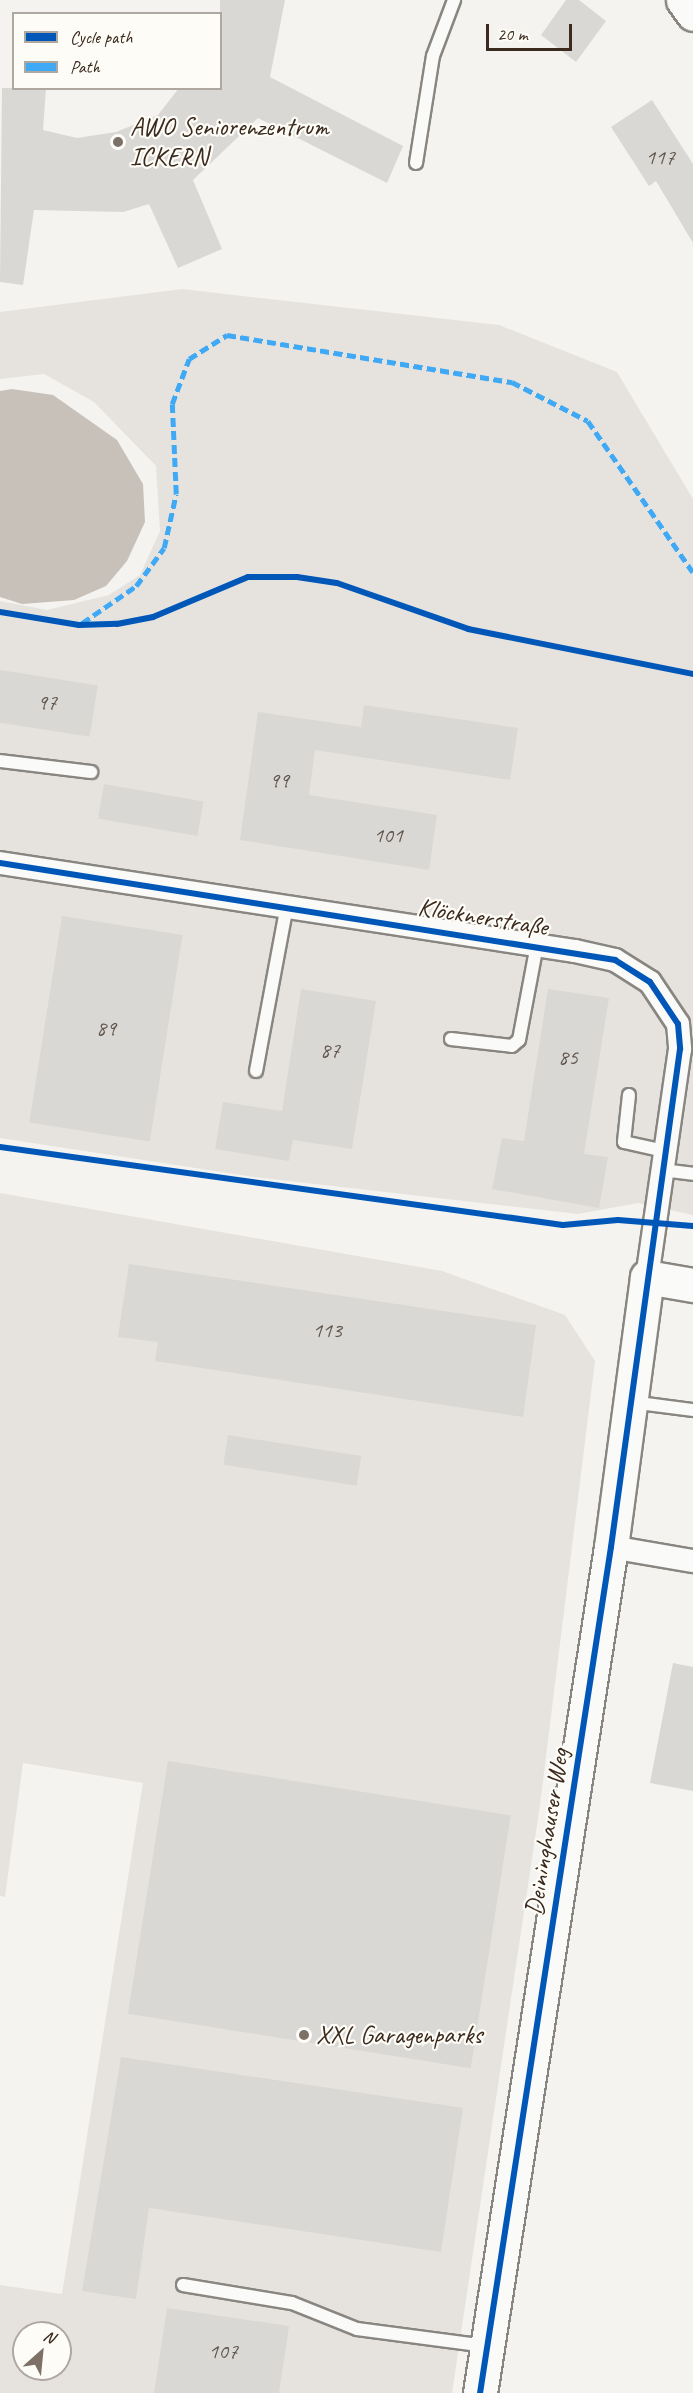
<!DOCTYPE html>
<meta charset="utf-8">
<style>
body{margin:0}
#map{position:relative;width:693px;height:2393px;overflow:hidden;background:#f4f3ef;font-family:Caveat,sans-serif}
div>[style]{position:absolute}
.built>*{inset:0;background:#e6e3de}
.water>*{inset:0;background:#c7c1ba}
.building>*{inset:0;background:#d9d8d5;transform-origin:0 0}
.roads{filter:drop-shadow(2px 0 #898681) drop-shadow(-2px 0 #898681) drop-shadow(0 2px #898681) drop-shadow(0 -2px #898681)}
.lane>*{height:12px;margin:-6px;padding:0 6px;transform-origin:6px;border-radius:6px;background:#fafaf8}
.street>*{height:22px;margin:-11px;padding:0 11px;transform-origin:11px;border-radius:11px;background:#fafaf8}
.secondary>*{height:33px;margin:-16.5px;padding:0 16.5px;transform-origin:16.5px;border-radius:16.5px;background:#fafaf8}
.quiet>*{height:4.5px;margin-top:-2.25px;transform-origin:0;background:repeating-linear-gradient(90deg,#3fa9f5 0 9px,transparent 0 13.5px)}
.cycleway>*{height:6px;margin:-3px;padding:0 3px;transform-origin:3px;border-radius:3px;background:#0057b8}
.dots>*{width:16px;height:16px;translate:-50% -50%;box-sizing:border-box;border:3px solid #fdfcf7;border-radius:50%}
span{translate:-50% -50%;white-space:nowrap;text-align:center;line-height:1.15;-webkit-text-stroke:4.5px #fdfcf7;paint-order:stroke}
.number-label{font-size:22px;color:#62564c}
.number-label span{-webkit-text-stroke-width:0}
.poi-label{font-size:26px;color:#3b2a1e}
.left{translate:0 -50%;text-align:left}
.street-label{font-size:26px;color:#3b2a1e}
.legend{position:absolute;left:12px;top:12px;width:210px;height:78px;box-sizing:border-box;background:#fdfcf7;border:2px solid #afa8a0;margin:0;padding:8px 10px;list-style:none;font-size:18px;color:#3b2a1e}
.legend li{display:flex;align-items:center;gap:12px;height:30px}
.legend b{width:30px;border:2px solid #afa8a0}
.north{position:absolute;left:12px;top:2321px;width:60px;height:60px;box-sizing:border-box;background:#fdfcf7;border:2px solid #afa8a0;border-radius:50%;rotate:27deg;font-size:16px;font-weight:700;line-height:24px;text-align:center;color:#3b2a1e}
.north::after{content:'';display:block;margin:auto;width:21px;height:27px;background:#7c7067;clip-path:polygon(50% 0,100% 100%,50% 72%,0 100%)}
.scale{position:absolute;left:486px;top:24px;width:86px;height:27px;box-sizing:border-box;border:3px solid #3b2a1e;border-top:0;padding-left:8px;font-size:18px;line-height:21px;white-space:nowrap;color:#3b2a1e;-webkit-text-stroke:4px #fdfcf7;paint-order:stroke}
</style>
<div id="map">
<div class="built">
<div style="clip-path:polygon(182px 289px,499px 325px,617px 372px,693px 499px,693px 1215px,638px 1203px,578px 1214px,254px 1177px,0 1138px,0 601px,47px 610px,109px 595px,140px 575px,160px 531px,156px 466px,94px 402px,44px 374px,0 379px,0 312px)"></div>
<div style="clip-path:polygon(evenodd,0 1193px,442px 1271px,565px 1315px,595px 1361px,540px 1805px,452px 2393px,0 2393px,0 2285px,62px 2294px,143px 1783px,23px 1763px,5px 1897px,0 1896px,0 1193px,24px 2333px,60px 2333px,60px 2369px,24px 2369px,24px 2333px)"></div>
</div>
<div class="water">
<div style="clip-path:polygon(12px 389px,53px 395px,117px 440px,143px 484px,145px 522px,127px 561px,106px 586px,74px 600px,22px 604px,0 597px,0 391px)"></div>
</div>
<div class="building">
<div style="clip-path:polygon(220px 0,285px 0,270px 77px,403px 146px,387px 183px,258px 118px,193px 180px,222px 249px,178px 268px,149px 204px,123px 212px,34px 210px,23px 285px,0 282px,2px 88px,46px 88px,43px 130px,77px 138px,116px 132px,158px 115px,179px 88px,220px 88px)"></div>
<div style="clip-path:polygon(566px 0,579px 0,606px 21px,576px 62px,541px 35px)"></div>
<div style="clip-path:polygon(652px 100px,693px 164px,693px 243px,656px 181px,649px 186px,611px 127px)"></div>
<div style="left:0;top:670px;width:99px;height:52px;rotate:9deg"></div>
<div style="clip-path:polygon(364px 705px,518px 728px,510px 780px,315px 750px,309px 795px,437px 815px,429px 870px,240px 840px,258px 712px,361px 727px)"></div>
<div style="left:104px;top:784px;width:101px;height:35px;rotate:10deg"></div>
<div style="left:62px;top:916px;width:122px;height:209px;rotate:9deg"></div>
<div style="clip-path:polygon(301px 989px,376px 1001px,352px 1149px,293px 1140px,289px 1161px,215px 1149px,223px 1102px,282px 1111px)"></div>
<div style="clip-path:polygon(548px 989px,609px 998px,584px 1154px,608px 1157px,599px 1208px,492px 1189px,502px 1138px,524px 1141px)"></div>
<div style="clip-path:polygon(129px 1264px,536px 1325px,523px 1417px,155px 1361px,158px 1342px,118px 1337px)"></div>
<div style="left:228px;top:1435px;width:135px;height:30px;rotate:9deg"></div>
<div style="clip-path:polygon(673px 1663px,693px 1667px,693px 1791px,650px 1783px)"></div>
<div style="left:168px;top:1761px;width:347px;height:256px;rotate:9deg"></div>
<div style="clip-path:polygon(121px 2057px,463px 2108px,441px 2252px,149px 2208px,136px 2299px,82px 2291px)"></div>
<div style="clip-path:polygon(167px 2308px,289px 2326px,279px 2393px,154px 2393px)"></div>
</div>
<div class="roads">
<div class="lane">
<div style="left:416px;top:163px;width:108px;rotate:-81deg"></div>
<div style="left:433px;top:56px;width:60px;rotate:-69.4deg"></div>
<div style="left:0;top:761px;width:92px;rotate:6.9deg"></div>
<div style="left:451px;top:1039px;width:61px;rotate:6.5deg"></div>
<div style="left:512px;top:1046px;width:9px;rotate:-41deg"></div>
<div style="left:519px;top:1040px;width:97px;rotate:-79.3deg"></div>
<div style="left:256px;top:1071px;width:168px;rotate:-79.4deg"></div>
<div style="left:629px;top:1095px;width:47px;rotate:96.1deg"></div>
<div style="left:624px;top:1142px;width:42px;rotate:12.4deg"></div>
<div style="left:662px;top:1170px;width:31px;rotate:7deg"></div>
<div style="left:631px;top:1402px;width:63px;rotate:7.4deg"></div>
<div style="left:183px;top:2285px;width:110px;rotate:9.4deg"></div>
<div style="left:292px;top:2303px;width:70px;rotate:21.8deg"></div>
<div style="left:357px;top:2329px;width:130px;rotate:7.5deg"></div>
</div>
<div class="street">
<div style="left:0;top:863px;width:582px;rotate:8.7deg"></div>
<div style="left:575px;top:951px;width:41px;rotate:12.7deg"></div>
<div style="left:615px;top:960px;width:41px;rotate:32.2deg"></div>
<div style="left:650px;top:982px;width:50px;rotate:56.3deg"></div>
<div style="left:678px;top:1024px;width:25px;rotate:85deg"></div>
<div style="left:680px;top:1049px;width:230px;rotate:98.2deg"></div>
<div style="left:611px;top:1547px;width:83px;rotate:9.7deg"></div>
</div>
<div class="secondary">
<div style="left:683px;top:0;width:17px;rotate:54deg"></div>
<div style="left:480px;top:2393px;width:856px;rotate:-81.2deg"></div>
<div style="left:611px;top:1547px;width:272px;rotate:-82.4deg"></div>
<div style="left:647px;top:1277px;width:47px;rotate:9.9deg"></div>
</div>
</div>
<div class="quiet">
<div style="left:82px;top:623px;width:65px;rotate:-34.4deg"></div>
<div style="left:136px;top:586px;width:47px;rotate:-53.6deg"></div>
<div style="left:164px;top:548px;width:55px;rotate:-77.5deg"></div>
<div style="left:176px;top:494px;width:90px;rotate:-92.5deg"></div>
<div style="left:172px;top:404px;width:48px;rotate:-69.3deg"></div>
<div style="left:189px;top:359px;width:45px;rotate:-32.3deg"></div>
<div style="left:227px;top:335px;width:289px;rotate:9.4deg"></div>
<div style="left:512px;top:382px;width:85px;rotate:27.2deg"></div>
<div style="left:588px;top:421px;width:184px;rotate:55.2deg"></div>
</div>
<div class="cycleway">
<div style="left:0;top:612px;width:80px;rotate:9.3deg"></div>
<div style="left:79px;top:625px;width:38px;rotate:-2deg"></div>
<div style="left:117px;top:624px;width:37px;rotate:-11deg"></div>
<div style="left:153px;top:617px;width:103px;rotate:-22.8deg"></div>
<div style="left:248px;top:577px;width:49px"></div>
<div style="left:297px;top:577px;width:40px;rotate:8.5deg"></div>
<div style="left:337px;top:583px;width:139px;rotate:19.3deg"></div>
<div style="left:468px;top:629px;width:229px;rotate:11.3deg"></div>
<div style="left:0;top:863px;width:623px;rotate:8.96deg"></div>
<div style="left:615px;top:960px;width:41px;rotate:32.2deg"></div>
<div style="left:650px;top:982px;width:50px;rotate:56.3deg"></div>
<div style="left:678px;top:1024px;width:25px;rotate:85deg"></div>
<div style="left:680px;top:1049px;width:503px;rotate:97.89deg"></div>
<div style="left:611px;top:1547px;width:856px;rotate:98.8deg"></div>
<div style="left:0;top:1147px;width:568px;rotate:7.89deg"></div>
<div style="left:563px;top:1225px;width:55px;rotate:-5.2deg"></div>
<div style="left:618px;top:1220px;width:75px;rotate:4.6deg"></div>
</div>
<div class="dots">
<div style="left:118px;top:142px;background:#7c7067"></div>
<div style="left:304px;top:2035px;background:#7c7067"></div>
</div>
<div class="number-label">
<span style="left:660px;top:158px">117</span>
<span style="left:47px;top:703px">97</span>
<span style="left:279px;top:781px">99</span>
<span style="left:388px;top:836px">101</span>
<span style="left:106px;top:1029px">89</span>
<span style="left:330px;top:1051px">87</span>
<span style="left:568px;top:1058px">85</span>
<span style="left:327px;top:1331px">113</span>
<span style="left:223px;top:2352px">107</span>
</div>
<div class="poi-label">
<span class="left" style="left:130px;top:142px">AWO Seniorenzentrum<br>ICKERN</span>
<span class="left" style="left:316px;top:2035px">XXL Garagenparks</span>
</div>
<div class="street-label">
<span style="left:483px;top:917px;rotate:9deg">Klöcknerstraße</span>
<span style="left:547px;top:1832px;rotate:-81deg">Deininghauser Weg</span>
</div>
<ul class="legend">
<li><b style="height:8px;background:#0057b8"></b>Cycle path</li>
<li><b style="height:8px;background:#3fa9f5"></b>Path</li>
</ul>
<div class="north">N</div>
<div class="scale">20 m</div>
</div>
